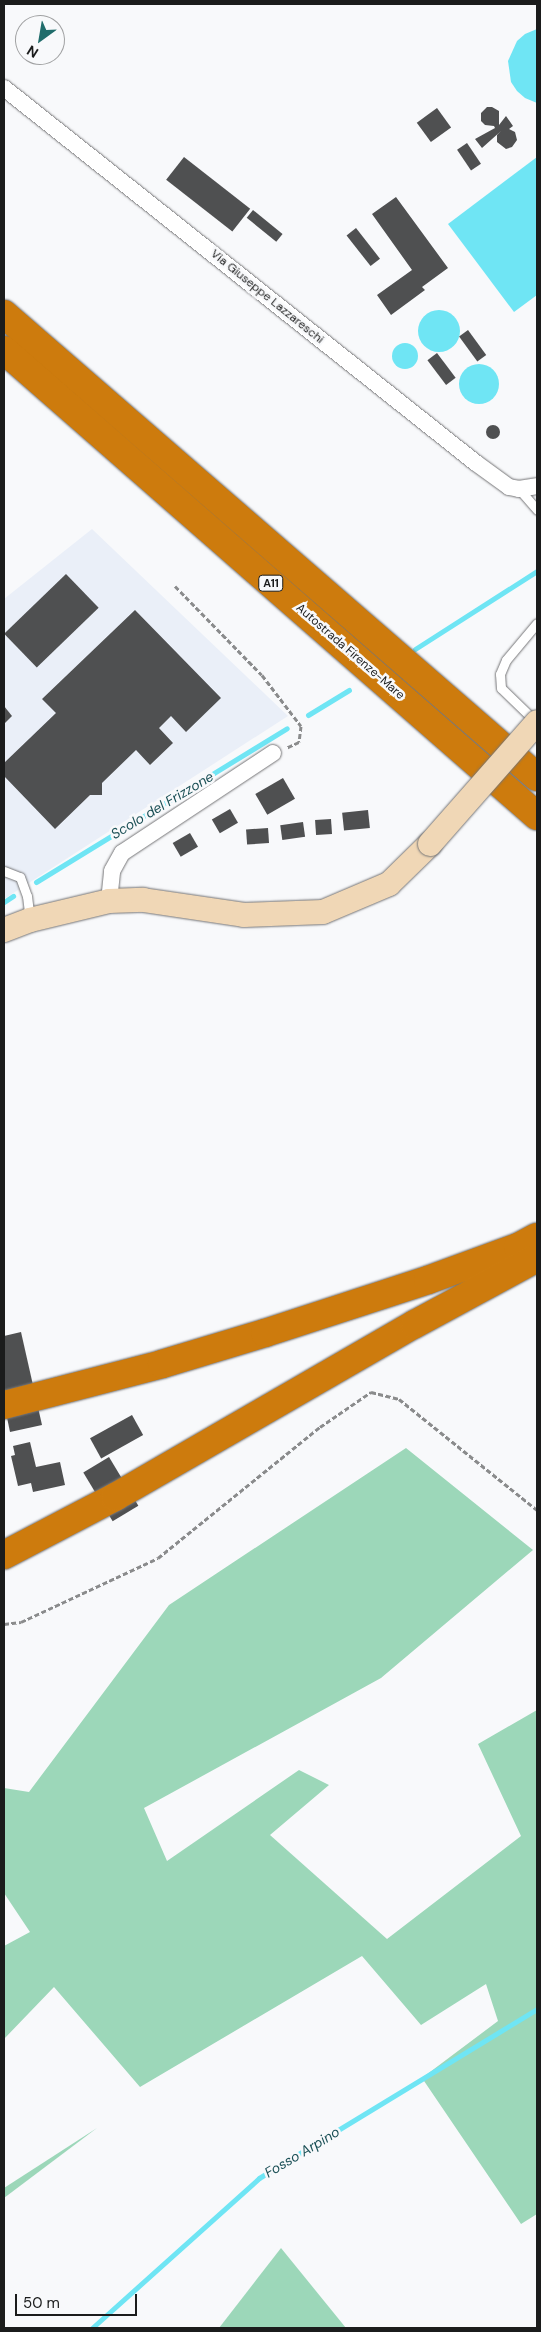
<!DOCTYPE html>
<style>
body{margin:0}
#map{position:relative;width:541px;height:2332px;overflow:hidden;background:#f8f9fb;font-family:"DM Sans",sans-serif}
div>[style]{position:absolute}
[style*='--x']{left:calc(var(--x)*1px);top:calc(var(--y)*1px);width:calc(var(--w)*1px);rotate:calc(var(--a)*1deg)}
.built>*{inset:0;background:#eaeff8}
.green>*{inset:0;background:#9cd7b9}
.water>*{inset:0;background:#6fe5f4}
.round{border-radius:50%}
.stream>*{height:5px;margin:-2.5px;padding:0 2.5px;transform-origin:2.5px;border-radius:2.5px;background:#6fe5f4}
.building>*{inset:0;background:#4f5051;transform-origin:0 0}
.path>*{height:3px;margin-top:-1.5px;transform-origin:0;background:repeating-linear-gradient(90deg,#8a8b8c 0 5px,transparent 0 7.5px)}
.roads{filter:drop-shadow(0 0 1px #757577) drop-shadow(0 0 1px #757577)}
.lane>*{height:9px;margin:-4.5px;padding:0 4.5px;transform-origin:4.5px;border-radius:4.5px;background:#fff}
.street>*{height:16px;margin:-8px;padding:0 8px;transform-origin:8px;border-radius:8px;background:#fff}
.secondary>*{height:24px;margin:-12px;padding:0 12px;transform-origin:12px;border-radius:12px;background:#f0d7b6}
.highway>*{height:28px;margin:-14px;padding:0 14px;transform-origin:14px;border-radius:14px;background:#cd7b0d}
.bridges{filter:drop-shadow(0 0 1px #757577) drop-shadow(0 0 1px #757577)}
.secondary-bridge>*{height:24px;margin:-12px;padding:0 12px;transform-origin:12px;border-radius:12px;background:#f0d7b6}
span{translate:-50% -50%;white-space:nowrap;text-align:center;line-height:1.15;-webkit-text-stroke:5px #f8f9fb;paint-order:stroke}
.shield-label span{padding:1px 4px;background:#f8f9fb;border:1px solid;border-radius:4px;-webkit-text-stroke-width:0}
.shield-label{font-size:11px;color:#1b1c1c;font-weight:700}
.street-label{font-size:12px;color:#1b1c1c}
.water-label{font-size:14px;color:#1a4f55;font-style:italic}
.frame{position:absolute;inset:0;border:5px solid #1b1c1c;pointer-events:none}
.north{position:absolute;left:15px;top:15px;width:50px;height:50px;box-sizing:border-box;background:#f8f9fb;border:1px solid #a0a1a2;border-radius:50%;rotate:212deg;font-size:14px;font-weight:700;line-height:20px;text-align:center;color:#1b1c1c}
.north::after{content:'';display:block;margin:auto;width:18px;height:22px;background:#206c6b;clip-path:polygon(50% 0,100% 100%,50% 72%,0 100%)}
.scale{position:absolute;left:15px;top:2294px;width:122px;height:22px;box-sizing:border-box;border:2px solid #1b1c1c;border-top:0;padding-left:6px;font-size:15px;line-height:18px;white-space:nowrap;color:#1b1c1c;-webkit-text-stroke:4px #f8f9fb;paint-order:stroke}
</style>
<div id="map">
<div class="built">
<i style="clip-path:polygon(92px 529px,288px 716px,4px 899px,4px 599px)"></i>
</div>
<div class="green">
<i style="clip-path:polygon(406px 1448px,533px 1550px,381px 1678px,144px 1808px,167px 1861px,299px 1770px,329px 1785px,270px 1835px,387px 1939px,521px 1836px,478px 1744px,537px 1710px,537px 2214px,521px 2224px,422px 2078px,498px 2021px,486px 1984px,421px 2025px,362px 1956px,140px 2087px,54px 1987px,4px 2039px,4px 1946px,30px 1932px,4px 1893px,4px 1788px,29px 1792px,169px 1605px)"></i>
<i style="clip-path:polygon(97px 2128px,4px 2198px,4px 2188px)"></i>
<i style="clip-path:polygon(281px 2248px,346px 2328px,219px 2328px)"></i>
</div>
<div class="water">
<i style="clip-path:polygon(537px 29px,537px 103px,525px 98px,517px 91px,511px 82px,508px 61px,517px 41px,525px 34px)"></i>
<i style="clip-path:polygon(537px 157px,537px 295px,514px 312px,448px 224px)"></i>
<i class="round" style="left:418px;top:310px;width:42px;height:42px"></i>
<i class="round" style="left:392px;top:343px;width:26px;height:26px"></i>
<i class="round" style="left:459px;top:364px;width:40px;height:40px"></i>
</div>
<div class="stream">
<i style="--x:415;--y:649;--w:145;--a:-32.6"></i>
<i style="--x:308;--y:715;--w:48;--a:-31.4"></i>
<i style="--x:36;--y:882;--w:294;--a:-31.5"></i>
<i style="--x:4;--y:902;--w:11;--a:-34"></i>
<i style="--x:92;--y:2328;--w:224;--a:-41.9"></i>
<i style="--x:259;--y:2178;--w:325;--a:-31.3"></i>
</div>
<div class="building">
<i style="clip-path:polygon(487px 107px,492px 107px,499px 111px,499px 125px,506px 116px,513px 126px,509px 129px,515px 132px,517px 140px,512px 147px,506px 149px,497px 142px,497px 135px,501px 131px,482px 148px,475px 139px,495px 128px,494px 126px,485px 125px,481px 121px,481px 113px)"></i>
<i style="left:437px;top:108px;width:24px;height:25px;rotate:54deg"></i>
<i style="left:467px;top:143px;width:25px;height:12px;rotate:56deg"></i>
<i style="left:184px;top:157px;width:84px;height:29px;rotate:38deg"></i>
<i style="clip-path:polygon(396px 197px,448px 268px,422px 287px,425px 290px,391px 315px,377px 295px,412px 270px,372px 214px)"></i>
<i style="left:253px;top:210px;width:38px;height:10px;rotate:39deg"></i>
<i style="left:356px;top:228px;width:39px;height:12px;rotate:52deg"></i>
<i style="left:468px;top:330px;width:31px;height:11px;rotate:54deg"></i>
<i style="left:437px;top:353px;width:31px;height:12px;rotate:53deg"></i>
<i class="round" style="left:486px;top:425px;width:14px;height:14px"></i>
<i style="left:66px;top:574px;width:47px;height:86px;rotate:46deg"></i>
<i style="clip-path:polygon(135px 610px,221px 698px,186px 732px,171px 716px,159px 728px,173px 743px,150px 765px,136px 750px,102px 783px,102px 795px,90px 795px,55px 829px,4px 776px,4px 763px,56px 713px,42px 699px)"></i>
<i style="clip-path:polygon(4px 706px,12px 716px,4px 724px)"></i>
<i style="left:283px;top:778px;width:24px;height:32px;rotate:60deg"></i>
<i style="left:230px;top:809px;width:16px;height:21px;rotate:60deg"></i>
<i style="left:368px;top:810px;width:18px;height:26px;rotate:84deg"></i>
<i style="left:331px;top:819px;width:15px;height:16px;rotate:86deg"></i>
<i style="left:303px;top:822px;width:15px;height:23px;rotate:82deg"></i>
<i style="left:268px;top:828px;width:15px;height:22px;rotate:86deg"></i>
<i style="left:190px;top:833px;width:16px;height:20px;rotate:60deg"></i>
<i style="clip-path:polygon(21px 1332px,42px 1425px,10px 1432px,4px 1403px,4px 1336px)"></i>
<i style="left:132px;top:1415px;width:23px;height:48px;rotate:61deg"></i>
<i style="clip-path:polygon(30px 1442px,36px 1467px,60px 1462px,65px 1485px,33px 1492px,31px 1483px,18px 1486px,11px 1456px,15px 1455px,13px 1446px)"></i>
<i style="left:109px;top:1457px;width:57px;height:30px;rotate:59deg"></i>
</div>
<div class="path">
<i style="--x:175;--y:586;--w:124;--a:45.7"></i>
<i style="--x:262;--y:675;--w:64;--a:52.6"></i>
<i style="--x:301;--y:726;--w:16;--a:97"></i>
<i style="--x:299;--y:742;--w:14;--a:155"></i>
<i style="--x:4;--y:1624;--w:17;--a:-7"></i>
<i style="--x:21;--y:1622;--w:151;--a:-25"></i>
<i style="--x:158;--y:1558;--w:208;--a:-39"></i>
<i style="--x:320;--y:1427;--w:62;--a:-34.5"></i>
<i style="--x:371;--y:1392;--w:29;--a:14"></i>
<i style="--x:399;--y:1399;--w:177;--a:38.8"></i>
</div>
<div class="roads">
<div class="lane">
<i style="--x:519;--y:489;--w:28;--a:49"></i>
<i style="--x:535;--y:721;--w:47;--a:-135.9"></i>
<i style="--x:501;--y:688;--w:14;--a:-94"></i>
<i style="--x:500;--y:674;--w:15;--a:-67"></i>
<i style="--x:506;--y:660;--w:48;--a:-50"></i>
<i style="--x:4;--y:871;--w:17;--a:21"></i>
<i style="--x:20;--y:877;--w:20;--a:70"></i>
<i style="--x:27;--y:896;--w:24;--a:83"></i>
</div>
<div class="street">
<i style="--x:4;--y:88;--w:603;--a:38.47"></i>
<i style="--x:476;--y:463;--w:41;--a:36"></i>
<i style="--x:509;--y:487;--w:10;--a:11"></i>
<i style="--x:519;--y:489;--w:18;--a:-9"></i>
<i style="--x:109;--y:901;--w:30;--a:-84"></i>
<i style="--x:112;--y:871;--w:21;--a:-61"></i>
<i style="--x:122;--y:853;--w:181;--a:-33.5"></i>
</div>
<div class="secondary">
<i style="--x:4;--y:930;--w:28;--a:-21"></i>
<i style="--x:30;--y:920;--w:81;--a:-13.5"></i>
<i style="--x:109;--y:901;--w:34;--a:-2"></i>
<i style="--x:143;--y:900;--w:102;--a:8.4"></i>
<i style="--x:244;--y:915;--w:79;--a:-2.2"></i>
<i style="--x:323;--y:912;--w:72;--a:-23"></i>
<i style="--x:389;--y:884;--w:57;--a:-44.3"></i>
</div>
<div class="highway">
<i style="--x:4;--y:314;--w:706;--a:40.98"></i>
<i style="--x:4;--y:350;--w:708;--a:41.16"></i>
<i style="--x:4;--y:1405;--w:163;--a:-14.5"></i>
<i style="--x:162;--y:1364;--w:108;--a:-16.8"></i>
<i style="--x:265;--y:1333;--w:171;--a:-18"></i>
<i style="--x:428;--y:1280;--w:96;--a:-20.1"></i>
<i style="--x:518;--y:1247;--w:21;--a:-28"></i>
<i style="--x:4;--y:1555;--w:125;--a:-27.6"></i>
<i style="--x:115;--y:1497;--w:346;--a:-30"></i>
<i style="--x:415;--y:1324;--w:139;--a:-28.4"></i>
</div>
</div>
<div class="bridges">
<div class="secondary-bridge">
<i style="--x:430;--y:844;--w:162;--a:-48.7"></i>
</div>
</div>
<div class="shield-label">
<span style="left:271px;top:583px">A11</span>
</div>
<div class="street-label">
<span style="left:267px;top:297px;rotate:39deg">Via Giuseppe Lazzareschi</span>
<span style="left:350px;top:652px;rotate:41deg">Autostrada Firenze-Mare</span>
</div>
<div class="water-label">
<span style="left:162px;top:805px;rotate:-31deg">Scolo del Frizzone</span>
<span style="left:302px;top:2152px;rotate:-31deg">Fosso Arpino</span>
</div>
<div class="frame"></div>
<div class="north">N</div>
<div class="scale">50 m</div>
</div>
